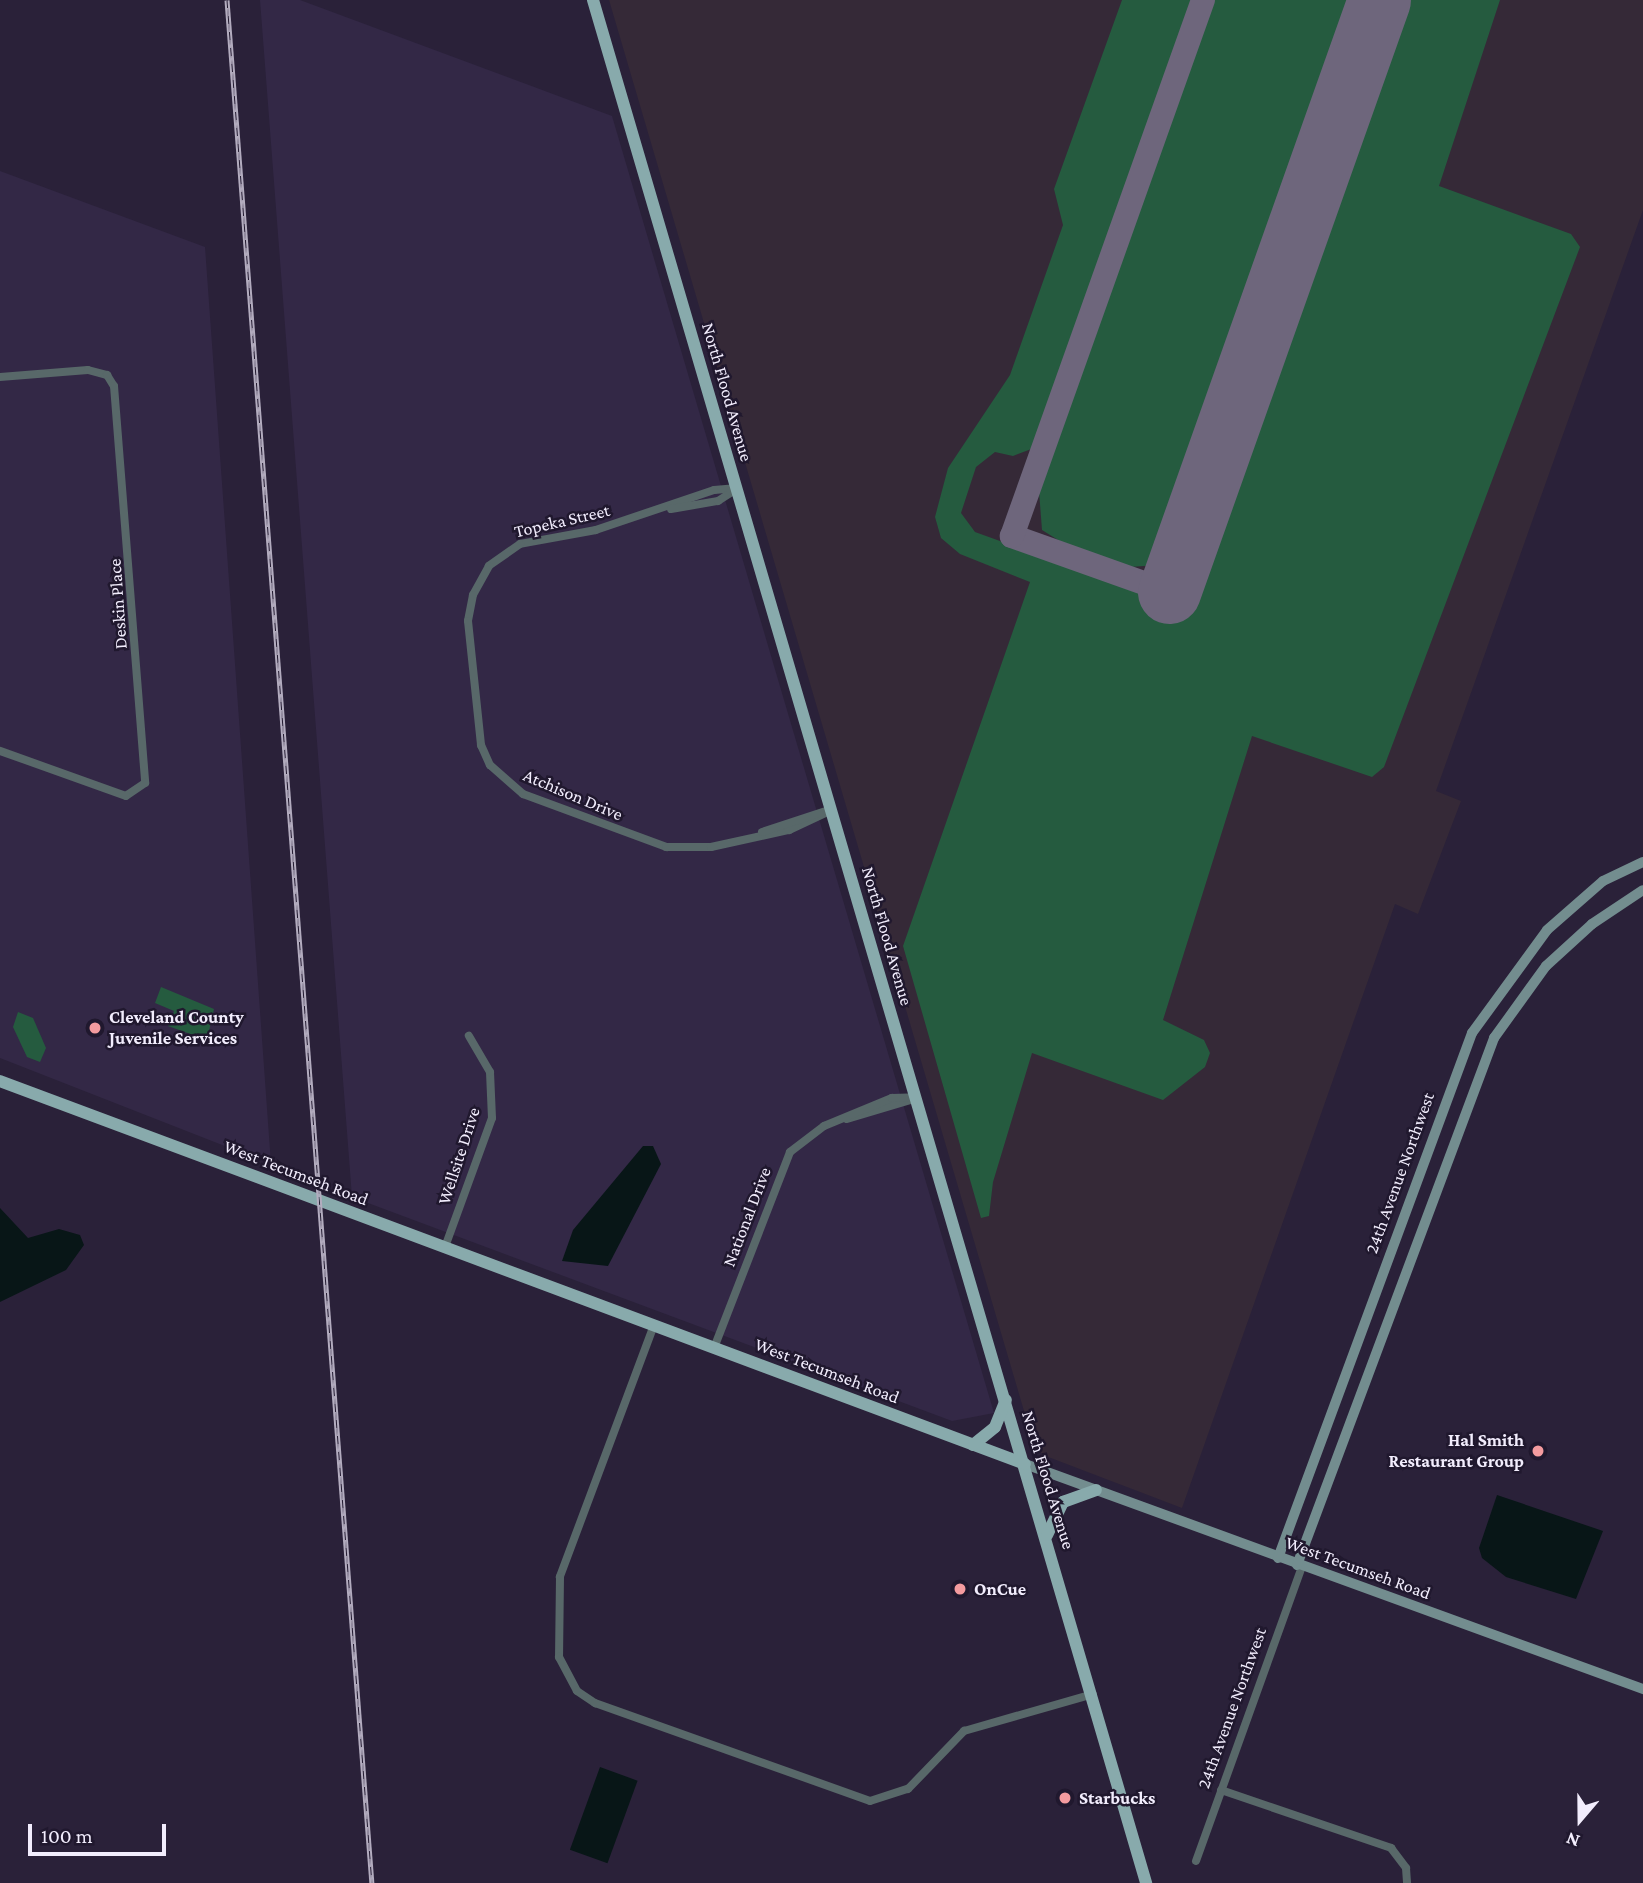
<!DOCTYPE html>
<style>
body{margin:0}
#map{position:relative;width:1643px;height:1883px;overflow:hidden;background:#2a2139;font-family:"Crimson Pro",serif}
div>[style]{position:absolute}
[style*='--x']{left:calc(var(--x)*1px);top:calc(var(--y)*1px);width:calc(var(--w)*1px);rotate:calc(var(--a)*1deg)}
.built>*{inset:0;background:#332846}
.education>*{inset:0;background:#352937}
.green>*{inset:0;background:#255b3f}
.water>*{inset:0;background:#081617;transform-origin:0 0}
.taxiway>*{height:24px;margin:-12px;padding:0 12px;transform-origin:12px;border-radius:12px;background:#6e667c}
.runway>*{height:63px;margin:-31.5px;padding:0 31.5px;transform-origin:31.5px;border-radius:31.5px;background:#6e667c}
.minor>*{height:8px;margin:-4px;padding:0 4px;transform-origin:4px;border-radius:4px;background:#586869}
.secondary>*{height:10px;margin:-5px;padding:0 5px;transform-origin:5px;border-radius:5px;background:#738d8f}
.primary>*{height:12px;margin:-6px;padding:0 6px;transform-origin:6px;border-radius:6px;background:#88aaac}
.rail>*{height:5px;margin-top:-2.5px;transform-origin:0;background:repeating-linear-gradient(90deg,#20182e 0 8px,#b3acbf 0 16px);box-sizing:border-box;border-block:2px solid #b3acbf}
.dots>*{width:19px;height:19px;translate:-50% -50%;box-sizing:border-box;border:4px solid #20182e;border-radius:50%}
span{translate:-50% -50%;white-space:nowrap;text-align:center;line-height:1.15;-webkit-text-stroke:5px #20182e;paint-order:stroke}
.street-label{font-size:18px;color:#f2edfd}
.poi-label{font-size:18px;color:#f2edfd;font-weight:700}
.left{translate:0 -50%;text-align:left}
.right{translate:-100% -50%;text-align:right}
.north{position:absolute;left:1545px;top:1785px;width:70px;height:70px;-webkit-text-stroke:5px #20182e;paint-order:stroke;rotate:200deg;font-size:19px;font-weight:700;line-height:28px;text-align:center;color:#f2edfd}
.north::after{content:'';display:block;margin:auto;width:24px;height:32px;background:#f2edfd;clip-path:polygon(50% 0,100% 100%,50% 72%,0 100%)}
.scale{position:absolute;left:28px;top:1824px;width:138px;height:32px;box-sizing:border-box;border:4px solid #f2edfd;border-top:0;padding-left:9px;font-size:21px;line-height:24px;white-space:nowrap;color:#f2edfd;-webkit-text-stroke:5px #20182e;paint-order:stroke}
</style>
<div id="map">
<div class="built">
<i style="clip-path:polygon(260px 0,300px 0,612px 116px,994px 1413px,952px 1421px,352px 1197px)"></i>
<i style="clip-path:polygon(0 171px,205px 247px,271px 1164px,0 1058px)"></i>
</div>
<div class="education">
<i style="clip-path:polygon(609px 0,1643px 0,1643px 210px,1436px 791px,1461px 801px,1418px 914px,1395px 904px,1182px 1508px,1043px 1455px,1034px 1445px)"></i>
</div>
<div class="green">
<i style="clip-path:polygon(1122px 0,1194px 0,1034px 448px,1013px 456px,995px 452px,976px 467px,961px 513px,975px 532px,1187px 608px,1404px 0,1500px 0,1439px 186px,1571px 234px,1580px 247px,1384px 767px,1372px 777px,1252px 736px,1163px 1020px,1204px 1040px,1210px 1053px,1205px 1067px,1163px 1100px,1032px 1053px,993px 1182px,989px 1216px,981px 1218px,903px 946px,1030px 582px,960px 554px,941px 538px,935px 517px,948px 468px,1010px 375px,1063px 225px,1054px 189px)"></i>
<i style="clip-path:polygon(1210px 0,1358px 0,1157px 565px,1130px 567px,1071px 548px,1042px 530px,1039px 491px)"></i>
<i style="clip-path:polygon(161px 987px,214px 1009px,207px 1040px,168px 1026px,174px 1011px,155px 1003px)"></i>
<i style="clip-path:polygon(18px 1012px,33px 1018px,46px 1048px,40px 1062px,27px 1057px,13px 1027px)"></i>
</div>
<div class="water">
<i style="clip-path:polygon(643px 1146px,653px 1146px,661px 1164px,608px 1266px,562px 1261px,573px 1230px)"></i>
<i style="clip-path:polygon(0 1208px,28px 1238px,59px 1229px,80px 1235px,84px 1245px,66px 1270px,0 1302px)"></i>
<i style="clip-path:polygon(1497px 1495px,1603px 1531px,1576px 1599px,1506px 1577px,1482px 1558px,1479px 1548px)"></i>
<i style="left:600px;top:1767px;width:40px;height:88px;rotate:20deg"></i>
</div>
<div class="taxiway">
<i style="--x:1169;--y:592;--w:167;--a:-160.4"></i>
<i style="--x:1012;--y:536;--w:569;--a:-70.39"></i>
</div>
<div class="runway">
<i style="--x:1169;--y:592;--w:628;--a:-70.47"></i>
</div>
<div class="minor">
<i style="--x:0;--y:377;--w:88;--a:-4.5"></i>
<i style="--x:88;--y:370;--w:20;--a:15"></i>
<i style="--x:107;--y:375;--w:13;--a:58"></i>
<i style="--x:114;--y:386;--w:398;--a:85.5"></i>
<i style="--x:145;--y:783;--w:23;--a:146"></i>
<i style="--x:126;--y:796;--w:134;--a:-160.3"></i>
<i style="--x:737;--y:488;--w:23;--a:175"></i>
<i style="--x:714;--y:490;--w:125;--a:161.3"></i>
<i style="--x:596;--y:530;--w:77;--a:169.6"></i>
<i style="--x:520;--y:544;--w:38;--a:145"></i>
<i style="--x:489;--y:566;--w:33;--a:119"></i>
<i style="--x:473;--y:595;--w:26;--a:101"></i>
<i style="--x:468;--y:621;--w:125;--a:84"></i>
<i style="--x:481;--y:745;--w:22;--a:66"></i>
<i style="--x:490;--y:765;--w:44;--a:41.3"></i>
<i style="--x:523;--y:794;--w:153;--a:20.3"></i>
<i style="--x:666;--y:847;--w:45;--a:0"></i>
<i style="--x:711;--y:847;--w:80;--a:-12.3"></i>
<i style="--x:789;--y:830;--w:47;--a:-24.9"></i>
<i style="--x:671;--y:509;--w:48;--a:-9.7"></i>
<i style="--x:718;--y:501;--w:20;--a:-33"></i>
<i style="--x:762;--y:832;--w:71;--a:-18.2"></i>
<i style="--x:847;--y:1119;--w:70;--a:-16.6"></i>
<i style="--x:445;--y:1247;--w:137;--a:-70"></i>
<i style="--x:492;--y:1118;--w:46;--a:-92.5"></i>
<i style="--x:490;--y:1072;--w:42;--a:-120.3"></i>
<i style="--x:654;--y:1325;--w:269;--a:110.5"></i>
<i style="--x:560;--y:1577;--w:80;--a:90.7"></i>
<i style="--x:559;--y:1657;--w:38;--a:62"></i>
<i style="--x:577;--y:1691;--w:22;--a:34"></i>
<i style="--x:595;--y:1703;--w:292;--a:19.6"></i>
<i style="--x:870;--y:1801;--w:40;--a:-18"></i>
<i style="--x:908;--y:1789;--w:81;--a:-46"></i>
<i style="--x:964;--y:1731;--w:134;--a:-16"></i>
<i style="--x:714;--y:1348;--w:210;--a:-68.8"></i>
<i style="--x:790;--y:1152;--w:43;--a:-37.4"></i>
<i style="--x:824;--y:1126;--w:74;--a:-22.4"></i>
<i style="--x:892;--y:1098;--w:24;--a:-2"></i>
<i style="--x:1221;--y:1790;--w:180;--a:18.8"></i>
<i style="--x:1391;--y:1848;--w:25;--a:53"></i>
<i style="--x:1406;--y:1868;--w:15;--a:86"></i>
<i style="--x:1196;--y:1861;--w:313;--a:-70.2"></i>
</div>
<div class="secondary">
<i style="--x:1025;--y:1464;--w:658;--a:20.01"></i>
<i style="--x:1278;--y:1558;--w:560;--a:-69.72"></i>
<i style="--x:1472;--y:1033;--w:127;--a:-53.9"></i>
<i style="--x:1547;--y:930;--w:74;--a:-41.2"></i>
<i style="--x:1603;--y:881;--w:44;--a:-25.4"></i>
<i style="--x:1297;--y:1565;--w:563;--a:-69.5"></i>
<i style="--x:1494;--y:1038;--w:89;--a:-54.2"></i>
<i style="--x:1546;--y:966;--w:62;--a:-42.4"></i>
<i style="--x:1592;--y:924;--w:61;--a:-33.7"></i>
</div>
<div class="primary">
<i style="--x:593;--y:0;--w:1963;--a:73.63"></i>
<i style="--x:0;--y:1081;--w:1094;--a:20.49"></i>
<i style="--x:973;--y:1445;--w:28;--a:-39"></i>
<i style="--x:995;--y:1427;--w:29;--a:-68"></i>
<i style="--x:1047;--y:1535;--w:37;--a:-64"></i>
<i style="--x:1063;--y:1502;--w:35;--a:-20"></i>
</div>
<div class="rail">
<i style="--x:227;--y:0;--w:1889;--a:85.6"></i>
</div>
<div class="dots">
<i style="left:95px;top:1028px;background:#f49b9f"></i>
<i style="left:1538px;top:1451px;background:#f49b9f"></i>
<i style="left:960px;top:1589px;background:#f49b9f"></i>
<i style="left:1065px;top:1798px;background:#f49b9f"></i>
</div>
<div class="street-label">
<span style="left:727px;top:392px;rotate:74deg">North Flood Avenue</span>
<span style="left:562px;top:521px;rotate:-13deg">Topeka Street</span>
<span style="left:118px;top:604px;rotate:-94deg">Deskin Place</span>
<span style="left:573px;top:795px;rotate:23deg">Atchison Drive</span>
<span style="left:887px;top:936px;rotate:74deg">North Flood Avenue</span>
<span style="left:459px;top:1156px;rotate:-72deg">Wellsite Drive</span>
<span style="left:296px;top:1173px;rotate:21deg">West Tecumseh Road</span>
<span style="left:1400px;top:1173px;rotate:-70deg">24th Avenue Northwest</span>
<span style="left:747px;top:1217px;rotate:-69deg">National Drive</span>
<span style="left:827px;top:1371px;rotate:21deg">West Tecumseh Road</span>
<span style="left:1048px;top:1480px;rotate:73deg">North Flood Avenue</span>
<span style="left:1358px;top:1568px;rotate:20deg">West Tecumseh Road</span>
<span style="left:1232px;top:1708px;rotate:-70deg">24th Avenue Northwest</span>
</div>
<div class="poi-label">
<span class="left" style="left:109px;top:1028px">Cleveland County<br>Juvenile Services</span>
<span class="right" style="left:1524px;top:1451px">Hal Smith<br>Restaurant Group</span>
<span class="left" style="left:974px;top:1589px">OnCue</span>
<span class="left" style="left:1079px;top:1798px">Starbucks</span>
</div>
<div class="north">N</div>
<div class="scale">100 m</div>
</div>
